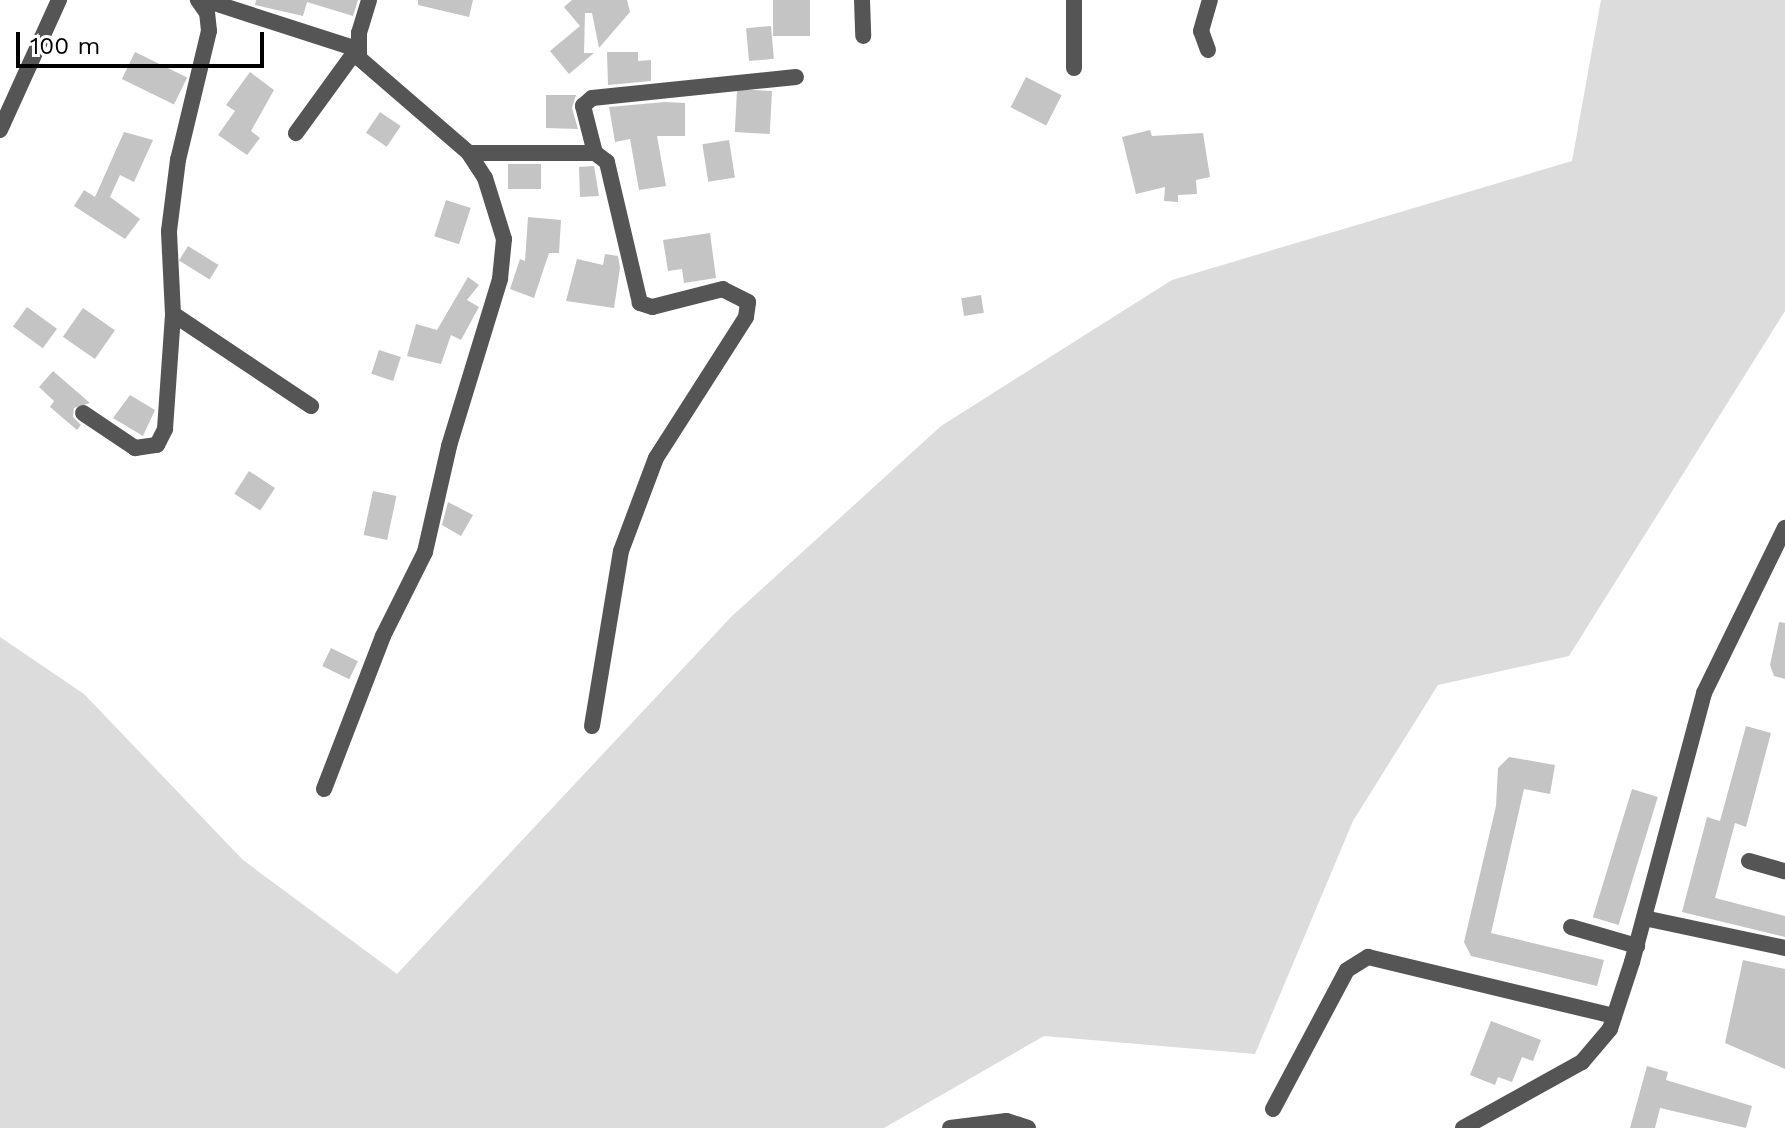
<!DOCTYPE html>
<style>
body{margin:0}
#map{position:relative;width:1785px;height:1128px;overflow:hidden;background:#fff;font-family:"Work Sans",sans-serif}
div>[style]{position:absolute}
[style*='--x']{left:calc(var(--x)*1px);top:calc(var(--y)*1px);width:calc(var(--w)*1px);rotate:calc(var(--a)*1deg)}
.green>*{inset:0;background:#dcdcdc}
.building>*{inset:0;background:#c4c4c4;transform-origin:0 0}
.minor>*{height:16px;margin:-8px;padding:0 8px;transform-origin:8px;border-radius:8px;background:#555}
.tertiary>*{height:16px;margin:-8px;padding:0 8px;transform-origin:8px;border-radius:8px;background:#555}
span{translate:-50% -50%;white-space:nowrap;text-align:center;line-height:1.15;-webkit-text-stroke:8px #fff;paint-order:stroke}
.scale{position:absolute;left:16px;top:32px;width:248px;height:36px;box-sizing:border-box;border:4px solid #000;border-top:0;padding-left:10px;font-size:24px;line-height:28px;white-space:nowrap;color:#000;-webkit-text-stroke:6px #fff;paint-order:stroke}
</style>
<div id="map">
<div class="green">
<i style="clip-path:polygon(1601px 0,1785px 0,1785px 311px,1569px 656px,1438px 685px,1353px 821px,1255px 1054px,1044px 1036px,884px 1128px,0 1128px,0 637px,84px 694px,243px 860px,397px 974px,731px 617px,941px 426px,1172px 280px,1572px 161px)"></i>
</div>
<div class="building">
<i style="clip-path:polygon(256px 0,358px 0,353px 16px,307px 2px,303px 16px,255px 5px)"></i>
<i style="clip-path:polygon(418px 0,473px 0,469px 17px,418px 5px)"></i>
<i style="clip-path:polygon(572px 0,627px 0,630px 12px,599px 48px,592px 13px,585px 13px,584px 53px,594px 53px,569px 74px,550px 51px,580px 26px,564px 7px)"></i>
<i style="left:773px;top:0;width:37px;height:36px"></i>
<i style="left:771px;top:26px;width:33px;height:25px;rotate:85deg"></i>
<i style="left:135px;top:52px;width:58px;height:30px;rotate:26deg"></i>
<i style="clip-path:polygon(607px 52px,638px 52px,638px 61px,651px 60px,651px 81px,608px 85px)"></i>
<i style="clip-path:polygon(250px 72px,274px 90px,251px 131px,260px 138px,247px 155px,218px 135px,235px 111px,226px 105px)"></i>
<i style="left:1026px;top:77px;width:40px;height:34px;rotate:27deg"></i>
<i style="left:772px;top:91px;width:43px;height:35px;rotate:93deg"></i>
<i style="clip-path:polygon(546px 95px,576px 95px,572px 108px,578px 129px,546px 128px)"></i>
<i style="clip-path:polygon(665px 102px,685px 103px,685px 136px,657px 136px,666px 186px,639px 190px,630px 139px,615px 142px,609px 107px)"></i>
<i style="left:380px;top:112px;width:25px;height:25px;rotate:34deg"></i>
<i style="clip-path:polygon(1150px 130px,1152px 136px,1203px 133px,1210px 177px,1196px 180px,1197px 194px,1178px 195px,1178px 202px,1164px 201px,1165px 187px,1136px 194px,1122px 137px)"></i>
<i style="clip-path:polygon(124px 132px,153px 140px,134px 182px,120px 175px,110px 197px,140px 219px,125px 239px,74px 206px,84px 190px,95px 197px)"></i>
<i style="left:729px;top:140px;width:38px;height:27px;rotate:81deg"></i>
<i style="left:508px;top:164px;width:33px;height:25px"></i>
<i style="clip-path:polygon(594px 166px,599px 196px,580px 197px,579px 167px)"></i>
<i style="left:446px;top:200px;width:26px;height:38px;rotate:18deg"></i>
<i style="clip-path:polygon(528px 217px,561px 220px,559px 253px,549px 253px,534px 298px,510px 289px,520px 259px,525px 261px)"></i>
<i style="clip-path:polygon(710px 233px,716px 278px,684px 283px,682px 269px,668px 271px,663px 240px)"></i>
<i style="left:188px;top:246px;width:36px;height:17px;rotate:32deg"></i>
<i style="clip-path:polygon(605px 254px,618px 256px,620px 268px,614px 308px,566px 301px,577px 259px,603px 265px)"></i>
<i style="clip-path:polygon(468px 277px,479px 285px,467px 300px,479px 307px,461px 340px,451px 335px,441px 364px,407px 356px,416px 324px,437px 330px)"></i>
<i style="left:981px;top:295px;width:18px;height:20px;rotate:81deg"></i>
<i style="left:27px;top:307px;width:37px;height:24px;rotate:36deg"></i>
<i style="left:83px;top:308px;width:39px;height:35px;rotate:35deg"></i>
<i style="left:379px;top:350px;width:23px;height:25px;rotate:18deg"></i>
<i style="clip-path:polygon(53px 371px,90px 403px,74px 408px,73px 417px,81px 425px,77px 430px,50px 407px,54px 401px,39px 387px)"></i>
<i style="clip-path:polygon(130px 395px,155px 410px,143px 436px,113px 418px)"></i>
<i style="left:249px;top:471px;width:31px;height:27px;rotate:33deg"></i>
<i style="left:373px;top:491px;width:24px;height:45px;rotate:12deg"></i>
<i style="clip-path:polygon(448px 502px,473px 515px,461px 536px,442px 525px)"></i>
<i style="clip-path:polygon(1779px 622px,1785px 623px,1785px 679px,1774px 676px,1770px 665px)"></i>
<i style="left:331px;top:648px;width:30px;height:20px;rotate:26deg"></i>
<i style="clip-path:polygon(1746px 726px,1771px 733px,1746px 827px,1735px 823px,1715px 898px,1785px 916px,1785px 937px,1682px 912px,1707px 817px,1720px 821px)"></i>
<i style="clip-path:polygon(1509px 757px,1555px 765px,1550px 794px,1524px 789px,1491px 933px,1604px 960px,1597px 986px,1471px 956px,1464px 942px,1496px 806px,1498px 768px)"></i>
<i style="left:1632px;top:789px;width:27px;height:134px;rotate:17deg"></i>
<i style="clip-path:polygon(1743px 960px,1785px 969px,1785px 1069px,1725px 1043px)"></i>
<i style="clip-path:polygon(1491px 1021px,1541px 1040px,1533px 1061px,1522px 1057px,1512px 1082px,1498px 1077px,1495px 1085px,1470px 1075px)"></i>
<i style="clip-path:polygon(1647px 1066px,1668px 1072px,1666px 1080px,1752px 1106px,1746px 1128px,1660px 1108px,1655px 1128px,1630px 1128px)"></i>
</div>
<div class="minor">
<i style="--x:205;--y:0;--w:160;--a:17.9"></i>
<i style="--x:357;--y:49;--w:104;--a:126"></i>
<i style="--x:862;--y:0;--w:36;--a:88"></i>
<i style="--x:1208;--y:50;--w:20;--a:-110"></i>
<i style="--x:1201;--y:31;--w:32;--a:-74"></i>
<i style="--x:1074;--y:68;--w:68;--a:-90"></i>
<i style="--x:0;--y:130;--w:143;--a:-65.6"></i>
<i style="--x:469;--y:153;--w:126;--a:0"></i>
<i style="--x:173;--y:314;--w:166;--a:33.7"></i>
<i style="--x:83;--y:413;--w:63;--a:33.9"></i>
<i style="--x:135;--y:448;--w:22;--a:-8"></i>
<i style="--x:157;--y:445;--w:18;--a:-63"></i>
<i style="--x:165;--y:429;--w:115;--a:-86"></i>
<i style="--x:173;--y:314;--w:83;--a:-92.8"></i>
<i style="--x:169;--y:231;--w:72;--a:-82.8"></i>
<i style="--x:178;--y:160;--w:133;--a:-76.5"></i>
<i style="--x:209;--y:31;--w:18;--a:-96"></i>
<i style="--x:207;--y:13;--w:16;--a:-125"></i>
<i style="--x:592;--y:726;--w:177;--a:-80.6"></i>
<i style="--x:621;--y:551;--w:99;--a:-69.4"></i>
<i style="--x:656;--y:458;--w:167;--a:-57.4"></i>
<i style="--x:746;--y:317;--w:15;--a:-82"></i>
<i style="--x:748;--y:302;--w:28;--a:-153"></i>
<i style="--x:723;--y:289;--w:73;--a:165.8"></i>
<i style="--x:652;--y:307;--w:13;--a:-162"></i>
<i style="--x:640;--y:303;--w:145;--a:-103.2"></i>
<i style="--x:607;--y:162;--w:15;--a:-143"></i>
<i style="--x:595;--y:153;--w:49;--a:-104.3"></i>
<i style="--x:583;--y:106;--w:12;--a:-42"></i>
<i style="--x:592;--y:98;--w:205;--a:-5.9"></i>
<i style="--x:324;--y:789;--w:164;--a:-68.9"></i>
<i style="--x:383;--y:636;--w:94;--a:-63.4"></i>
<i style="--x:425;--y:552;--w:109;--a:-77.2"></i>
<i style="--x:449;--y:446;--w:175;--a:-73"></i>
<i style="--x:500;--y:279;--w:40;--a:-84.3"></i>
<i style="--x:504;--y:239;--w:64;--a:-107.3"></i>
<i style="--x:485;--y:178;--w:30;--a:-123"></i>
<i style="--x:469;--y:153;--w:145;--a:-139.2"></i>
<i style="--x:359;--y:58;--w:25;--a:-90"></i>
<i style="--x:359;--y:33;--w:34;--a:-73"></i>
<i style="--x:1749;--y:861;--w:37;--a:16"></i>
<i style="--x:1644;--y:918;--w:144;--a:12"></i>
<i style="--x:1571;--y:927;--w:69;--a:16.1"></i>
<i style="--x:1273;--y:1109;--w:157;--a:-62"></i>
<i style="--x:1347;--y:970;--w:25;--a:-32"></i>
<i style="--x:1368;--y:957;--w:253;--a:13.5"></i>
<i style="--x:1463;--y:1128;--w:136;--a:-29"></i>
<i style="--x:1582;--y:1062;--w:43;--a:-49.7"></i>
<i style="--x:1610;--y:1029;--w:71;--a:-71.8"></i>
<i style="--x:1632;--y:962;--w:278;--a:-75"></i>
<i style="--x:1704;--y:693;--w:184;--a:-63.9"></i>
</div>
<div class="tertiary">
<i style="--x:950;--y:1128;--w:57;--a:-7"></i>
<i style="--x:1007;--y:1121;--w:22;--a:18"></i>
</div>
<div class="scale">100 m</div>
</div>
